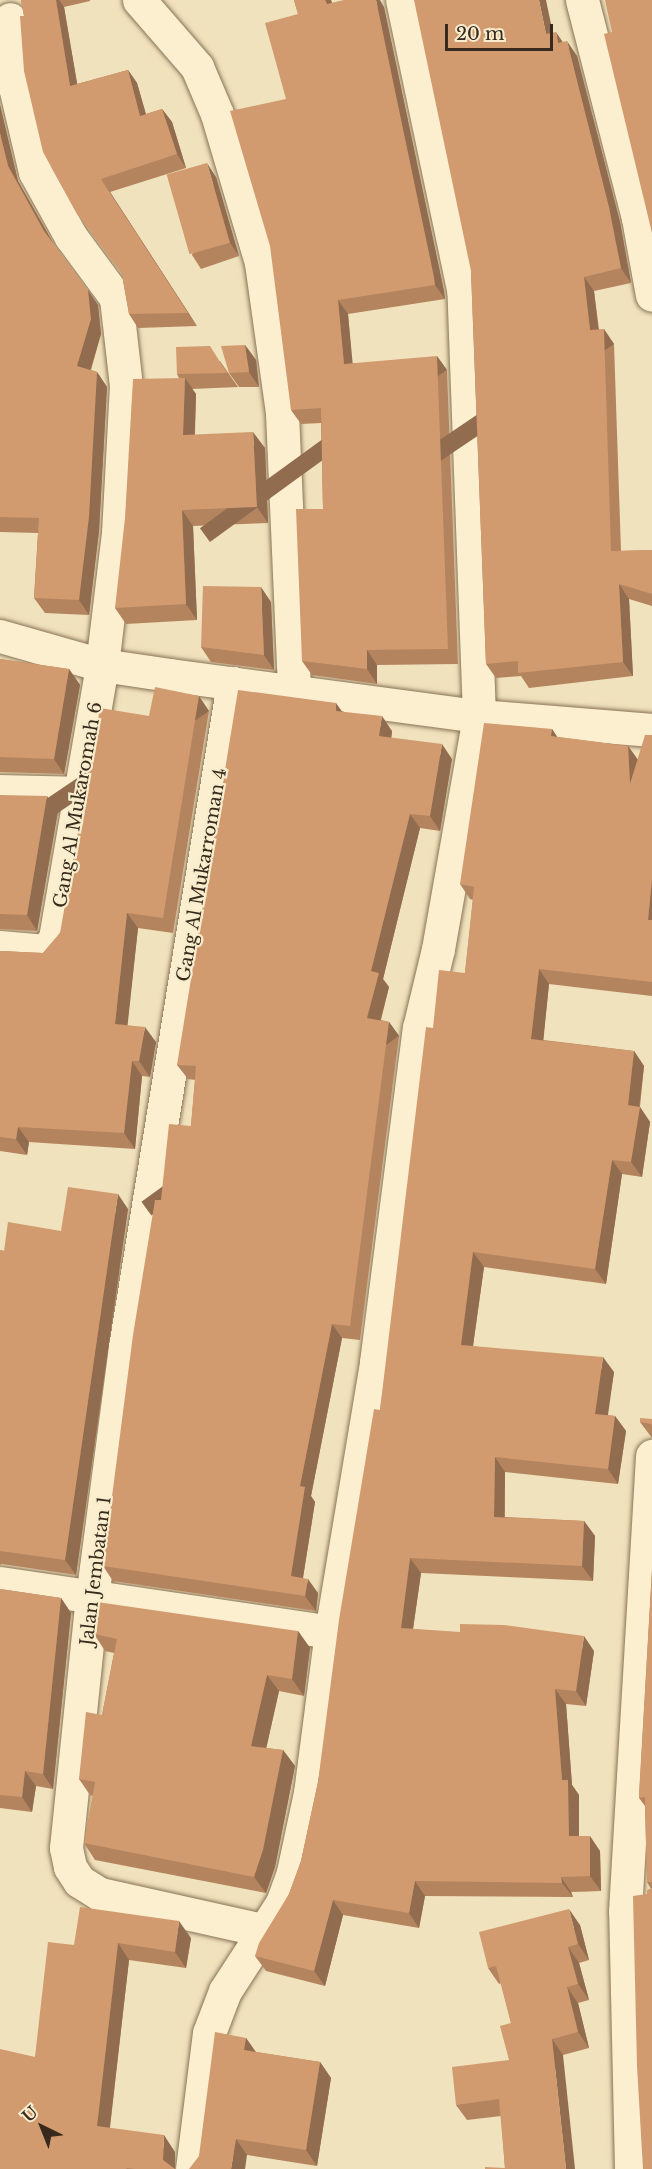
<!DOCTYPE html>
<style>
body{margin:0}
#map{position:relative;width:652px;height:2169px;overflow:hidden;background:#f0e2bc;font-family:"Libre Baskerville",serif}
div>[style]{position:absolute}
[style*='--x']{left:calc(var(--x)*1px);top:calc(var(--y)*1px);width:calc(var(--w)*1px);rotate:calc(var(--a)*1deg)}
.roads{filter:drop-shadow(0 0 2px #897255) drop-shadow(0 0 2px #897255)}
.minor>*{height:33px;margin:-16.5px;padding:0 16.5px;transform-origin:16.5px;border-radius:16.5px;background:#fbefd0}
.wall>*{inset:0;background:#b4845f}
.shaded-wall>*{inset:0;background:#926c4e;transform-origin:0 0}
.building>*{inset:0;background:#d19a6f;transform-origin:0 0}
span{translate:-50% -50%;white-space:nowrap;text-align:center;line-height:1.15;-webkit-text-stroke:4.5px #f7eccc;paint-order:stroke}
.street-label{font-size:18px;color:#37291b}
.north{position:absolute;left:12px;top:2097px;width:60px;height:60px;-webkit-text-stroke:4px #f7eccc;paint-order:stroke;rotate:317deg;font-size:16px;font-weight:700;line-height:24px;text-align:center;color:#37291b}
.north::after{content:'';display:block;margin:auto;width:21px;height:27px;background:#37291b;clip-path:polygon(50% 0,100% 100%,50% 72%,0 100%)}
.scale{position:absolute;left:445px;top:24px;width:108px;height:27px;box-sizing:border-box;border:3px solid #37291b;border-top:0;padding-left:8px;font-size:18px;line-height:21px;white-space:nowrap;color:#37291b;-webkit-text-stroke:4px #f7eccc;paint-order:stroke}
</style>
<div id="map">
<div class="roads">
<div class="minor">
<i style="--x:139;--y:0;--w:89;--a:49.1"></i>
<i style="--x:197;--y:67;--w:51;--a:66.9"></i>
<i style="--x:217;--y:114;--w:155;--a:73.5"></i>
<i style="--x:261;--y:263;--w:151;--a:82"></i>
<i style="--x:282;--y:413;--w:276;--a:87.5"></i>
<i style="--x:582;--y:0;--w:225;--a:75.6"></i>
<i style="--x:638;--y:218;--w:78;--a:79.7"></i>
<i style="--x:0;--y:636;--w:106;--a:15.9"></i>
<i style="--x:102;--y:665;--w:69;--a:8.4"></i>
<i style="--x:170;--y:675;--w:312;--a:7.6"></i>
<i style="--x:479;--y:716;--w:174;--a:4.6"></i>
<i style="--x:233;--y:683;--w:673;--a:99.24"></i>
<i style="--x:125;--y:1347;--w:251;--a:97.5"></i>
<i style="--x:92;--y:1596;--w:253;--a:95.9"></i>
<i style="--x:66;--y:1848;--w:19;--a:78"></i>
<i style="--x:70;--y:1867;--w:17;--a:57"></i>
<i style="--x:79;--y:1881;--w:25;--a:32"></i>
<i style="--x:100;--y:1894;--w:171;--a:12.5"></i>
<i style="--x:0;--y:791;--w:80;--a:1.4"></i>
<i style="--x:0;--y:947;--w:46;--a:5"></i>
<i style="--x:46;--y:951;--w:16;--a:-55"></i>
<i style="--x:55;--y:938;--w:277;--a:-80.2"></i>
<i style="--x:102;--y:665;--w:133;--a:-83.1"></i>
<i style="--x:118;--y:533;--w:147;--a:-86.9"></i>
<i style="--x:126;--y:386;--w:89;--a:-96.5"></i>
<i style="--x:116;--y:298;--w:76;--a:-126.4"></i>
<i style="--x:71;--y:237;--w:74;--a:-119"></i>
<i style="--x:35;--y:172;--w:87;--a:-103.2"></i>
<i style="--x:15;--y:87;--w:68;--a:-94.2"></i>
<i style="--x:0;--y:1583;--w:335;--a:8.4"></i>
<i style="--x:192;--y:2169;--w:137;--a:-82.9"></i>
<i style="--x:209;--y:2033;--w:45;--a:-69.1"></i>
<i style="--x:225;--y:1991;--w:105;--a:-57.1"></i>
<i style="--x:282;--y:1903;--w:33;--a:-70"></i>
<i style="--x:293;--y:1872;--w:81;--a:-77.9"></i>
<i style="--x:310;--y:1793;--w:162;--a:-82.6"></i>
<i style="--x:331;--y:1632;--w:274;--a:-80.5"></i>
<i style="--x:376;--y:1362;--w:337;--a:-82.7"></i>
<i style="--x:419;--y:1028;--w:81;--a:-76.5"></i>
<i style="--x:438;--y:949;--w:237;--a:-80"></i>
<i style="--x:479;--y:716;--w:427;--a:-92.1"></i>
<i style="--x:463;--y:289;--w:295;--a:-101.9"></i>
<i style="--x:631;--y:2169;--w:258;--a:-91.3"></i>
<i style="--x:625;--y:1911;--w:456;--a:-86.6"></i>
</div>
</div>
<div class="wall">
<i style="clip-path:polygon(21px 0,90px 0,90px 1px,64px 7px,77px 84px,128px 70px,137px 83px,146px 114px,162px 109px,172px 122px,186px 168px,110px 192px,197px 326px,138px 328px,129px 314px,122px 275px,24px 16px)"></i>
<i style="clip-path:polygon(294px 0,331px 0,332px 3px,384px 7px,444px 291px,445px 299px,348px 314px,352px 363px,447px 370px,458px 664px,377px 665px,377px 684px,312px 675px,302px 661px,323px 509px,321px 423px,301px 424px,291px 410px,286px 99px,298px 14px)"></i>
<i style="clip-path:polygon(553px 33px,577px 56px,620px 222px,631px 283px,594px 291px,599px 329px,614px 344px,621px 551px,652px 550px,652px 606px,629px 599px,633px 676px,529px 688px,521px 676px,496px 678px,486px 664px,471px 271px)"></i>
<i style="clip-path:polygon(0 105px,18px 181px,53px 243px,98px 305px,101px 334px,91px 370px,97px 372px,107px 387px,99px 531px,89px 615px,45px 613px,34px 598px,38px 533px,0 532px)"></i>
<i style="clip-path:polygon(216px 177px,239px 256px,201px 269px,192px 255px)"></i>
<i style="clip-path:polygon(245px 345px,256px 360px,259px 387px,239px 387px,229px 373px)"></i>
<i style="clip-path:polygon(220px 361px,238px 387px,192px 389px,196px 394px,195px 435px,265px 448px,268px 523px,193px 526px,197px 620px,126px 624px,115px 608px,179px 378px,177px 374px)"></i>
<i style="clip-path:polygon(271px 602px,274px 670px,211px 662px,201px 647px)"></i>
<i style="clip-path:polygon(0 659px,69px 669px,80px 685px,64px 774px,0 772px)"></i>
<i style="clip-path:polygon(209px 711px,173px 933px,138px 928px,127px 1025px,156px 1042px,150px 1077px,142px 1076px,135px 1149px,29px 1142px,27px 1155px,0 1151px,0 951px,43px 953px,60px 933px,149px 716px)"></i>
<i style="clip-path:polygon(342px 711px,392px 731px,391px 738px,452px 759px,440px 831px,420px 828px,383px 979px,389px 987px,381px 1020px,389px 1022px,399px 1036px,360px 1340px,342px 1338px,311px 1496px,315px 1502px,303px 1578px,318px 1593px,316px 1611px,113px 1581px,103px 1566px,161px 1200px,191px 1126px,195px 1080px,188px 1079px,177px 1065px)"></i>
<i style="clip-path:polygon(552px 729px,557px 737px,628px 746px,638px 760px,652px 735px,652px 996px,549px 984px,543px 1040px,634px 1051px,644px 1066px,640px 1107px,650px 1122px,642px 1177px,622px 1174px,606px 1284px,484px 1267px,473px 1346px,614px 1372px,607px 1415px,615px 1416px,626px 1431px,618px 1484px,505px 1472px,505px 1517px,584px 1521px,595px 1536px,593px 1581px,421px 1573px,413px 1629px,594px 1651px,586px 1706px,566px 1704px,572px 1785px,579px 1795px,579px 1836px,600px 1851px,601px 1891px,571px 1892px,573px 1897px,425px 1896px,419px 1928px,343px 1915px,325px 1986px,266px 1971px,255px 1956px,289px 1894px,301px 1861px,318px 1782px,380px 1410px,433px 1028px,465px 973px,473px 900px,470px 899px,460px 884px)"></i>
<i style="clip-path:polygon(0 795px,58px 811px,37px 931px,0 929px)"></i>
<i style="clip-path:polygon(128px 1209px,76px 1575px,2px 1564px,0 1565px,0 1250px,4px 1251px)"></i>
<i style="clip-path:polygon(652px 1419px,652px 1438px,640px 1422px)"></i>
<i style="clip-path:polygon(652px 1570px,652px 2169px,647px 1894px,651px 1889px,647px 1882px,645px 1806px,639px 1798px)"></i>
<i style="clip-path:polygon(0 1589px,61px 1598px,71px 1613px,53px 1789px,36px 1786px,32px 1812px,0 1808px)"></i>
<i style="clip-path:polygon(298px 1631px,310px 1648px,304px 1696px,279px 1691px,266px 1748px,283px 1750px,295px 1766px,275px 1867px,266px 1893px,95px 1860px,84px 1843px,93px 1796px,90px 1795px,79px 1779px,102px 1715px,114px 1653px,105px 1651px,94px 1634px)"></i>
<i style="clip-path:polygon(580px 1925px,589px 1960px,579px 1963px,589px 2000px,578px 2003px,589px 2048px,563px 2055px,505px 2168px,501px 2116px,467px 2120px,456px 2105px,509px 2060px,511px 2023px,501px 1983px,499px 1984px,488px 1968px)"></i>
<i style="clip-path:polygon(191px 1938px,186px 1968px,129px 1960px,110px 2128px,175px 2152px,175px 2169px,0 2169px,35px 2057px,74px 1945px)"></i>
<i style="clip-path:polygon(246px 2038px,256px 2052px,320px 2062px,331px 2078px,317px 2166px,247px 2155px,199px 2156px)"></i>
</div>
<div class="shaded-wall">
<i style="clip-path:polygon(56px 0,59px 0,64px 7px,80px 100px,70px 86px)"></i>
<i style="clip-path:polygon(325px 0,331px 0,337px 18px,327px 4px)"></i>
<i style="clip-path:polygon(376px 0,380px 0,384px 7px,444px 291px,445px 299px,435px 285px)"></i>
<i style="clip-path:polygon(539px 0,546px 0,556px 48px,546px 34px)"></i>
<i style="clip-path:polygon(556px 32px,566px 47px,558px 43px)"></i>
<i style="clip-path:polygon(567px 41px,577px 56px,620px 222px,631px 283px,621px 268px)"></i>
<i style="clip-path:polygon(128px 70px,137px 83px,150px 129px,140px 116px)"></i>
<i style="clip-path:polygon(0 105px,18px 181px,55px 246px,44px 231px,8px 166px,0 133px)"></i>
<i style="clip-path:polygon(162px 109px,172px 122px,186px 168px,177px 154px)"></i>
<i style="clip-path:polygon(207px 163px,216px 177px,239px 256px,230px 243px)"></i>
<i style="clip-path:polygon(101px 179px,110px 192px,197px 326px,188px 313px)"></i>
<i style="clip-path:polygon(584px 277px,594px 291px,600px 345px,590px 330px)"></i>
<i style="clip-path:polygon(88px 290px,98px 305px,101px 334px,87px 381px,77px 366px)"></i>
<i style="clip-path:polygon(338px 300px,348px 314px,354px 378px,344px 364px)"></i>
<i style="left:604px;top:329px;width:18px;height:222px;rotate:56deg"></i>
<i style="clip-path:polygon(245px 345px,256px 360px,259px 387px,249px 372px)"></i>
<i style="left:437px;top:356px;width:17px;height:293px;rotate:54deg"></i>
<i style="clip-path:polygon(97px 372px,107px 387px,99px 531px,89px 615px,79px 600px)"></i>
<i style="clip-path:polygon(185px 378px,196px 394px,194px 451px,183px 435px)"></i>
<i style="clip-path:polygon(253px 432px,265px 448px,268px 523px,257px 507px)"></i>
<i style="clip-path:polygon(182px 510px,193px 526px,197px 620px,186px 604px)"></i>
<i style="clip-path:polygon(619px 584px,629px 599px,633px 676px,623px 662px)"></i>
<i style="clip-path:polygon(261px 587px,271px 602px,274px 670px,264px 655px)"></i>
<i style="clip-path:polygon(367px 650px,377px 665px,377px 684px,367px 669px)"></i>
<i style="clip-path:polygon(69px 669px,80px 685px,64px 774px,54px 759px)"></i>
<i style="left:199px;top:696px;width:18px;height:225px;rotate:56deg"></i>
<i style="clip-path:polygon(336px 703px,346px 717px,336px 711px)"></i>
<i style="clip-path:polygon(382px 716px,392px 731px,390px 750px,379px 736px)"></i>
<i style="clip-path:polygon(552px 729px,562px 744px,551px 736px)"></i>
<i style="clip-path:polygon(442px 744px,452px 759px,440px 831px,430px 816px)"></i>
<i style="clip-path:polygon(628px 746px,638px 760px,630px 784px)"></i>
<i style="clip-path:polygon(47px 796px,58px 811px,37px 931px,27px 915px)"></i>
<i style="clip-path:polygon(410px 814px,420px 828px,383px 979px,389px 987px,377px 1033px,367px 1018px,371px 971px)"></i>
<i style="clip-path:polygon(652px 879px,652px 925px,648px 920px)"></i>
<i style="clip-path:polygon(127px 913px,138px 928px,126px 1040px,115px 1024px)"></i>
<i style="clip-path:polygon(539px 969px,549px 984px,542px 1054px,531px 1039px)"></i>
<i style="left:389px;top:1022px;width:17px;height:306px;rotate:54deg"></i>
<i style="clip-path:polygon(145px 1027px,156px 1042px,150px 1077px,139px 1061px)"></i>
<i style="clip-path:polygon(634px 1051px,644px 1066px,638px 1116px,640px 1107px,650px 1122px,642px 1177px,631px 1162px,628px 1105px)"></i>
<i style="clip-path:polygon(132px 1061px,142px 1076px,135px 1149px,124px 1133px)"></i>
<i style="clip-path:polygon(18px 1127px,29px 1142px,27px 1155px,16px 1139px)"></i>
<i style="clip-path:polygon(612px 1160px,622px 1174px,606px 1284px,595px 1269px)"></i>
<i style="clip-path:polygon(118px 1194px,128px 1209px,76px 1575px,65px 1560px)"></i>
<i style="clip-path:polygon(473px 1252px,484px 1267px,471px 1360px,461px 1345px)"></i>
<i style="clip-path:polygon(332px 1324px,342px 1338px,311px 1496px,315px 1502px,301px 1590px,291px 1576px,300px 1486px)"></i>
<i style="clip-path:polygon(603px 1357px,614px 1372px,606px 1429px,595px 1414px)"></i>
<i style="clip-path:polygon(615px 1416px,626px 1431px,618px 1484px,608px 1469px)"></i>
<i style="clip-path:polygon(495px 1457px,505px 1472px,504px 1532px,494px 1517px)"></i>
<i style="clip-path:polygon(584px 1521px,595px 1536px,593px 1581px,582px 1566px)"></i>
<i style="clip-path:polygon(410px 1558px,421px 1573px,411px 1643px,401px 1628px)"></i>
<i style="clip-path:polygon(308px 1579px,318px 1593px,316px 1611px,305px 1596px)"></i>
<i style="clip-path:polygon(61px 1598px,71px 1613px,53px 1789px,43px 1774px)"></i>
<i style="clip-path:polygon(298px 1631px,310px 1648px,304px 1696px,292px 1679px)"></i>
<i style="clip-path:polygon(584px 1636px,594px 1651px,586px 1706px,576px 1691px)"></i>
<i style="clip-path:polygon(267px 1675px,279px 1691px,263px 1763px,251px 1746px)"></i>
<i style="clip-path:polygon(555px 1689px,566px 1704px,572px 1785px,579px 1795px,579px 1851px,569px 1836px,562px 1780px)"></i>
<i style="clip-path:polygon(283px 1750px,295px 1766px,275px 1867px,266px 1893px,254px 1877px)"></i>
<i style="clip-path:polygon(25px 1771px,36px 1786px,32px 1812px,22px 1797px)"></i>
<i style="clip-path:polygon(590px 1836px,600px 1851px,601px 1891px,590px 1876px)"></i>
<i style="clip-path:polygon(561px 1877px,571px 1892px,573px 1897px,562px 1883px)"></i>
<i style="clip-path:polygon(415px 1881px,425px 1896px,419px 1928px,409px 1913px)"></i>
<i style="clip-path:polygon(333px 1900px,343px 1915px,325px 1986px,314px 1971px)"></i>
<i style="clip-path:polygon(569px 1909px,580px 1925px,589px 1960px,578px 1944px)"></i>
<i style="clip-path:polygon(179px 1921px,191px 1938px,186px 1968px,175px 1952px)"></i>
<i style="clip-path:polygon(118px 1943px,129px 1960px,108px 2142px,97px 2126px)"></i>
<i style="clip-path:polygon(568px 1947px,579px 1963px,589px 2000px,578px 1984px)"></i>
<i style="clip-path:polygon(567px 1987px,578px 2003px,589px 2048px,578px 2032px)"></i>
<i style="clip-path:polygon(246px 2038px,257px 2054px,244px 2050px)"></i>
<i style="clip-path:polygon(552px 2039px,563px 2055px,575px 2169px,566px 2169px)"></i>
<i style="clip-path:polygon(320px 2062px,331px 2078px,317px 2166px,306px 2150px)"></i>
<i style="clip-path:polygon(164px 2135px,175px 2152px,175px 2169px,163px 2160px)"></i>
<i style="clip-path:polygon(236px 2139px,247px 2155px,245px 2169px,231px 2169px)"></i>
</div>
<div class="building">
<i style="clip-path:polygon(21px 0,56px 0,70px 86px,128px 70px,140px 116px,162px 109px,177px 154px,101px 179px,188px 313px,129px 314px,122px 274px,77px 214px,43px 152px,24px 71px,20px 16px,24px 16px)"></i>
<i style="clip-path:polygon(294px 0,325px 0,327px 4px,344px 0,376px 0,434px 277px,435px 285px,338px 300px,344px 364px,437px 356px,448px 649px,367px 650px,367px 669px,302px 661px,296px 509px,323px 509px,321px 408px,291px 410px,270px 246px,230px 111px,286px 99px,265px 23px,298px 14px)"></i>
<i style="clip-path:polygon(414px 0,539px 0,546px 34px,556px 32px,558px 43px,567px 41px,609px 207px,621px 268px,584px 277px,590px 330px,604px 329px,611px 551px,652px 550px,652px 594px,619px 584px,623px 662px,518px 673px,518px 661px,486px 664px,471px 271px)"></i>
<i style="clip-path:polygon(605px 0,652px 0,652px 233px,604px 34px,612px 32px)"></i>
<i style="clip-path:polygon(0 133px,8px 166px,44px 231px,88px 290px,91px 319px,77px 366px,97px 372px,89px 517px,79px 600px,34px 598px,39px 518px,0 517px)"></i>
<i style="left:207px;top:163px;width:83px;height:42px;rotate:74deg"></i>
<i style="clip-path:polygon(245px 345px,249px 372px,229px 373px,221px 346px)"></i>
<i style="clip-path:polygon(210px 346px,227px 373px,177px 374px,176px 347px)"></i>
<i style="clip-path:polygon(185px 378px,183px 435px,253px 432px,257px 507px,182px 510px,186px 604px,115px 608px,125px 518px,133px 379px)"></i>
<i style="clip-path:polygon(203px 586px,261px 587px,264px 655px,201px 647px)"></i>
<i style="clip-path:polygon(0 659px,69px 669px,54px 759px,0 757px)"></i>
<i style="clip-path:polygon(155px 687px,199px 696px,163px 918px,127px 913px,115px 1024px,145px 1027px,139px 1061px,132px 1061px,124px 1133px,18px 1127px,16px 1139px,0 1137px,0 951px,43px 953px,60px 933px,100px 708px,149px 716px)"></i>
<i style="clip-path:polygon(238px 690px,336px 703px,336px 711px,382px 716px,379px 736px,442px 744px,430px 816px,410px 814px,371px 971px,379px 973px,367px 1018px,389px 1022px,350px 1326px,332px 1324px,300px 1486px,305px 1487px,291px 1576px,308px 1579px,305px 1596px,103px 1566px,133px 1335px,155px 1200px,161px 1200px,169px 1124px,191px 1126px,196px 1066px,177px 1065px)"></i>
<i style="clip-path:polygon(484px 723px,552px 729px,551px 736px,628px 746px,630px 784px,645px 735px,652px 735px,652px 879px,648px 920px,652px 920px,652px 982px,539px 969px,531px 1039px,634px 1051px,628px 1105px,640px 1107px,631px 1162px,612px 1160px,595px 1269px,473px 1252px,461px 1345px,603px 1357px,595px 1414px,615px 1416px,608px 1469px,495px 1457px,494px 1517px,584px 1521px,582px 1566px,410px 1558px,401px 1628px,460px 1632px,460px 1624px,504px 1625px,584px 1636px,576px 1691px,555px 1689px,562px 1780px,568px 1780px,569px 1836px,590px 1836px,590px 1876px,561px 1877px,562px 1883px,415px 1881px,409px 1913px,333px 1900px,314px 1971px,255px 1956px,259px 1943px,289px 1894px,301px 1861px,318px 1782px,339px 1620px,374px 1409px,380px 1410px,426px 1027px,433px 1028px,439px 970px,465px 973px,474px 887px,460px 884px)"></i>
<i style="clip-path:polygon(0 795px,47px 796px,27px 915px,0 914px)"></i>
<i style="clip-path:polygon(68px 1187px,118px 1194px,65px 1560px,0 1551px,0 1250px,4px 1251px,8px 1222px,61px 1231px)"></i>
<i style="clip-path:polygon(640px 1418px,652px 1419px,652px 1426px,651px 1424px,640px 1422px)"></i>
<i style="clip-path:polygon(652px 1570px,652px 1882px,647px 1882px,645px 1797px,639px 1798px,639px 1794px)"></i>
<i style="clip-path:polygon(0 1589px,61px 1598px,43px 1774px,25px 1771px,22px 1797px,0 1795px)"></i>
<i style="clip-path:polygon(97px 1602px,298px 1631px,292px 1679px,267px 1675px,251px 1746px,283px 1750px,263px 1850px,254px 1877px,84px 1843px,95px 1782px,79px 1779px,86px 1712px,102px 1715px,117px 1639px,94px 1634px)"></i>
<i style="clip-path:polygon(652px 1888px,652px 2169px,643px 2169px,637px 2066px,633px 1896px,647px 1894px,647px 1890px)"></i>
<i style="clip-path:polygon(80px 1907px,179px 1921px,175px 1952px,118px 1943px,97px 2126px,164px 2135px,163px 2160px,175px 2169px,135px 2169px,127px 2168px,126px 2169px,0 2169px,0 2049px,35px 2057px,48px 1942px,74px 1945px)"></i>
<i style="clip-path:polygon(569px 1909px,578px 1944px,568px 1947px,578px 1984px,567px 1987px,578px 2032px,552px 2039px,566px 2169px,485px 2169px,485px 2167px,505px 2168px,499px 2099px,456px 2105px,452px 2067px,509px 2060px,500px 2026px,511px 2023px,496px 1966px,488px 1968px,479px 1932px)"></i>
<i style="clip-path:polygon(215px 2032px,246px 2038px,244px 2050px,320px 2062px,306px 2150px,236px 2139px,231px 2169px,189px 2169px,199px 2156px)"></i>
</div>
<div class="street-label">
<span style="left:78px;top:805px;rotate:-80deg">Gang Al Mukaromah 6</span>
<span style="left:202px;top:875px;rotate:-80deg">Gang Al Mukarroman 4</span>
<span style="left:96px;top:1571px;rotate:-83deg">Jalan Jembatan 1</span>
</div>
<div class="north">U</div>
<div class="scale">20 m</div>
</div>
